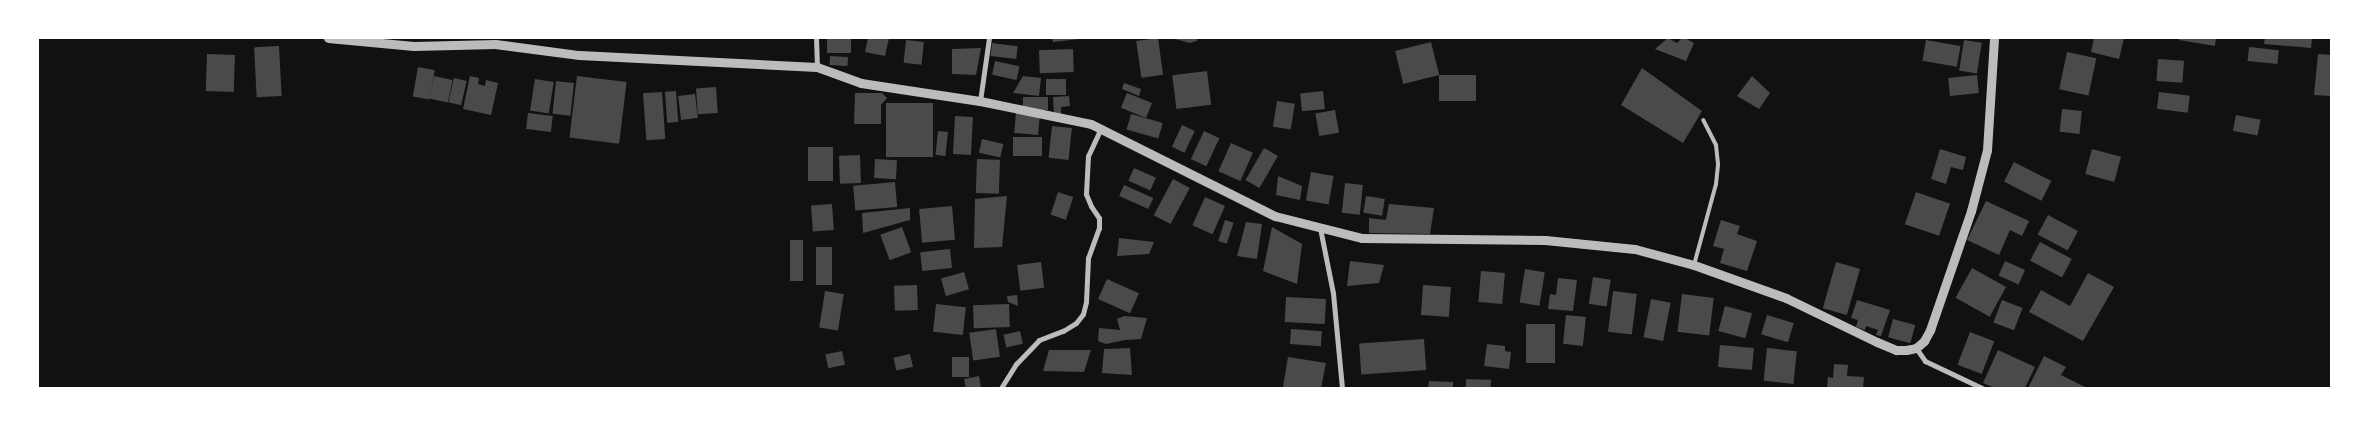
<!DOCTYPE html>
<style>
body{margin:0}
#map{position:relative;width:2369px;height:426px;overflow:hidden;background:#111;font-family:Merriweather,serif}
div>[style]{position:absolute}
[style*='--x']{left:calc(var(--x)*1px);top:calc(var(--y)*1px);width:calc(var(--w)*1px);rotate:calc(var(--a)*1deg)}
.building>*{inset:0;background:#4a4a4a;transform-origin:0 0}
.service>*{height:4px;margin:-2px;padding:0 2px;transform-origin:2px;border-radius:2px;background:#bcbcbc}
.minor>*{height:5px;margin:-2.5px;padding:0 2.5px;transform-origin:2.5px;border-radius:2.5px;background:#bcbcbc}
.tertiary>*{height:9px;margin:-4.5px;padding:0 4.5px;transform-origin:4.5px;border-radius:4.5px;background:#bcbcbc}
span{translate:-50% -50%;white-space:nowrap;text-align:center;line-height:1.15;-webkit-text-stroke:4.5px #fff;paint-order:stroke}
.frame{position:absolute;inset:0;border:39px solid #fff;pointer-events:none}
</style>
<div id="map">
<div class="building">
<i style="left:827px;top:38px;width:24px;height:15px"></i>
<i style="clip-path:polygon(868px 38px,889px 38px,885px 56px,865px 52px)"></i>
<i style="clip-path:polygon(1052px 38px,1080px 38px,1080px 39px,1053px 42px)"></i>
<i style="left:1158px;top:38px;width:37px;height:22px;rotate:82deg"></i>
<i style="clip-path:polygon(1171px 38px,1197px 38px,1197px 41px,1190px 43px)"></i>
<i style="clip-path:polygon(1668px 38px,1677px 43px,1682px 38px,1685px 38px,1694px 43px,1686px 61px,1655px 49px)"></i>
<i style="clip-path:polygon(2094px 38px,2124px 38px,2119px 59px,2091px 52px)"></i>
<i style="clip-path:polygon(2179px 38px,2216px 38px,2215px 46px,2179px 40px)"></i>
<i style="clip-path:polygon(2265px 38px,2312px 38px,2311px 48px,2264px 44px)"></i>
<i style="left:906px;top:40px;width:18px;height:23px;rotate:6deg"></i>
<i style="left:1926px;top:40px;width:35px;height:21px;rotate:10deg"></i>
<i style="left:1964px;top:40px;width:18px;height:31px;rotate:9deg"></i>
<i style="left:1431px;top:42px;width:34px;height:37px;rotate:76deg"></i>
<i style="left:992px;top:43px;width:26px;height:13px;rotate:7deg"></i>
<i style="left:279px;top:46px;width:50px;height:25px;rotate:87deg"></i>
<i style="left:2249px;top:47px;width:30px;height:14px;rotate:6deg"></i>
<i style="clip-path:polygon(981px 48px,976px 75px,952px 74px,952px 49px)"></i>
<i style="left:1073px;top:49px;width:23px;height:34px;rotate:88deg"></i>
<i style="left:2067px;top:52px;width:30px;height:38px;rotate:12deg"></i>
<i style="left:207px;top:54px;width:28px;height:37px;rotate:2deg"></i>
<i style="clip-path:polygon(2318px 54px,2332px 55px,2332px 96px,2314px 95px)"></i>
<i style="left:830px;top:56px;width:18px;height:9px;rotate:3deg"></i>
<i style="left:2158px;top:59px;width:26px;height:22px;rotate:4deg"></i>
<i style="left:995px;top:61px;width:25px;height:14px;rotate:12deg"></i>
<i style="left:418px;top:67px;width:17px;height:30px;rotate:10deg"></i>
<i style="clip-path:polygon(1642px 68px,1702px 111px,1683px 143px,1621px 105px)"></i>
<i style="left:1207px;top:71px;width:34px;height:35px;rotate:83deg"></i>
<i style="left:1476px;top:75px;width:26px;height:37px;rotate:90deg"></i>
<i style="left:1977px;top:75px;width:18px;height:29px;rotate:84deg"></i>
<i style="left:434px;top:76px;width:19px;height:23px;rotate:12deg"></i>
<i style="clip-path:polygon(470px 76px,479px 78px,478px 84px,485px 86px,486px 80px,498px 83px,491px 115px,463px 109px)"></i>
<i style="left:577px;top:76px;width:50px;height:62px;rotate:7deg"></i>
<i style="clip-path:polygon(1023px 76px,1041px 78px,1039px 96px,1013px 93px)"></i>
<i style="clip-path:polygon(1752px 76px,1770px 93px,1759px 109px,1737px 96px)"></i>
<i style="left:454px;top:78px;width:13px;height:25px;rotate:13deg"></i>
<i style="left:535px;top:79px;width:19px;height:32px;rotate:9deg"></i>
<i style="left:1046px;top:79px;width:20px;height:16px"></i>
<i style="left:556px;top:81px;width:18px;height:33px;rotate:6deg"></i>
<i style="clip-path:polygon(1124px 83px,1141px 89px,1139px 96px,1122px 89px)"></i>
<i style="left:716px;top:87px;width:26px;height:20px;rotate:86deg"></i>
<i style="left:676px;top:91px;width:31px;height:11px;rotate:86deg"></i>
<i style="left:1323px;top:91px;width:18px;height:23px;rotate:84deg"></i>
<i style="left:662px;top:92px;width:47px;height:19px;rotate:86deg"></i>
<i style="left:2159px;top:92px;width:31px;height:17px;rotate:7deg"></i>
<i style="clip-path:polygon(855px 93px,882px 93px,887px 98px,881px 105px,881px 124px,854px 124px)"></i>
<i style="left:1127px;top:93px;width:27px;height:16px;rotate:22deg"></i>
<i style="left:695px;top:94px;width:24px;height:17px;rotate:83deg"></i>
<i style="clip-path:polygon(1069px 96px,1070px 106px,1061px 107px,1061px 114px,1054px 114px,1053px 97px)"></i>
<i style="left:1023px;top:97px;width:25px;height:13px"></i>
<i style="left:1277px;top:101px;width:18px;height:26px;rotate:9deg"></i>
<i style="left:933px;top:103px;width:54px;height:47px;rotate:90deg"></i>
<i style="left:2062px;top:109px;width:20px;height:23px;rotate:6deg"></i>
<i style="left:1335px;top:110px;width:23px;height:20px;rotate:80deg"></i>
<i style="left:1016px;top:112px;width:24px;height:21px;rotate:5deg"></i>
<i style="left:528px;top:113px;width:25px;height:16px;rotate:7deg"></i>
<i style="left:1131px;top:114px;width:33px;height:16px;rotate:16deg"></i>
<i style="left:2236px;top:115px;width:25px;height:16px;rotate:11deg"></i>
<i style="left:955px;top:116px;width:18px;height:38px;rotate:3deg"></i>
<i style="left:1182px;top:125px;width:14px;height:24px;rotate:25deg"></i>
<i style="left:1052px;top:126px;width:20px;height:32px;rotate:6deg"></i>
<i style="left:938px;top:131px;width:10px;height:24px;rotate:6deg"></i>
<i style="left:1204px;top:131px;width:17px;height:31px;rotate:25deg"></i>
<i style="left:1013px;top:137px;width:29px;height:19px"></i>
<i style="left:982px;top:139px;width:22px;height:14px;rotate:13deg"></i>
<i style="left:1231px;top:143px;width:24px;height:31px;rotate:24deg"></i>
<i style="left:808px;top:147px;width:25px;height:34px"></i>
<i style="left:1264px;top:148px;width:16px;height:37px;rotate:30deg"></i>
<i style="clip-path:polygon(1940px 149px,1966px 157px,1963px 170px,1951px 167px,1946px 184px,1931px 179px)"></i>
<i style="left:2092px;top:149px;width:30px;height:26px;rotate:15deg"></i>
<i style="left:860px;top:155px;width:28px;height:21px;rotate:88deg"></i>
<i style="left:875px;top:159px;width:22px;height:19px;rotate:3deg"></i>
<i style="left:977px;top:159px;width:23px;height:34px;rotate:2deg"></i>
<i style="left:2014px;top:162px;width:42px;height:22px;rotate:27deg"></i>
<i style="left:1134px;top:168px;width:24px;height:14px;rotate:24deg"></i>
<i style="left:1311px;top:172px;width:23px;height:29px;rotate:10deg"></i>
<i style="clip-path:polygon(1278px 176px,1302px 186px,1300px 200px,1276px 195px)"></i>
<i style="left:1173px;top:179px;width:19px;height:41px;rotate:28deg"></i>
<i style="left:895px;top:182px;width:25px;height:42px;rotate:85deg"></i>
<i style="left:1345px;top:183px;width:18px;height:30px;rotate:6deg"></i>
<i style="left:1124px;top:185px;width:32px;height:12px;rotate:24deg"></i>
<i style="left:1058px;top:192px;width:16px;height:24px;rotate:18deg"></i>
<i style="left:1916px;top:192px;width:36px;height:34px;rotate:19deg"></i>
<i style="clip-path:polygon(1007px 196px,1002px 247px,974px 248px,975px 199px)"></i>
<i style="left:1366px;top:196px;width:19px;height:17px;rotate:9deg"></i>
<i style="left:1205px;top:197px;width:22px;height:31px;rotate:24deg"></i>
<i style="clip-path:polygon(1986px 201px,2029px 221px,2022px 236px,2010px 230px,1999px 255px,1967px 240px)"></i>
<i style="left:832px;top:204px;width:26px;height:21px;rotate:86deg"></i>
<i style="clip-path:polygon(1389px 204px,1434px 208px,1430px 234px,1369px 233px,1369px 218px,1386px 220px)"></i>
<i style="left:952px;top:206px;width:34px;height:33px;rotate:85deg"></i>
<i style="clip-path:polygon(910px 208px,910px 220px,863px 233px,862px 213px)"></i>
<i style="left:2048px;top:215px;width:34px;height:22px;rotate:28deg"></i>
<i style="left:1225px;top:220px;width:9px;height:22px;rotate:18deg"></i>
<i style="clip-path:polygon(1721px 220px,1740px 226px,1737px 234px,1757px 241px,1747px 271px,1720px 263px,1724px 249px,1713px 246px)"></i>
<i style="clip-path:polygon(1246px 222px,1262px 224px,1257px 259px,1237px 256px)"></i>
<i style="left:902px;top:227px;width:27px;height:23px;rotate:70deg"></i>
<i style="clip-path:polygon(1272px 227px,1302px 244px,1297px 284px,1263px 271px)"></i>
<i style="clip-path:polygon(1119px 238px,1154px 242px,1149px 254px,1117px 256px)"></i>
<i style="left:790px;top:240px;width:13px;height:41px"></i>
<i style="left:2040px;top:242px;width:36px;height:21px;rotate:28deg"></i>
<i style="left:816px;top:247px;width:16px;height:38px"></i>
<i style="left:950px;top:249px;width:19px;height:30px;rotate:84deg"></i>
<i style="clip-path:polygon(1350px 261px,1384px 265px,1379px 283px,1347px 286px)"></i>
<i style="left:2005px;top:261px;width:22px;height:16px;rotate:24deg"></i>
<i style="left:1041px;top:262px;width:26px;height:24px;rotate:83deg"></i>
<i style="left:1836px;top:262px;width:25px;height:48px;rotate:16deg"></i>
<i style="left:1972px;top:268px;width:39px;height:34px;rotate:29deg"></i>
<i style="left:1525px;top:269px;width:20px;height:34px;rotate:9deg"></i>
<i style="left:1481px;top:271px;width:24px;height:31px;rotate:5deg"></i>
<i style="left:964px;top:272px;width:18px;height:24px;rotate:74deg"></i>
<i style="clip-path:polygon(2088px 273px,2114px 287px,2083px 341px,2029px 312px,2041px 290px,2070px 306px)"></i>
<i style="left:1593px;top:277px;width:18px;height:27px;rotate:9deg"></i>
<i style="clip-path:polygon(1558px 278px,1577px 280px,1573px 311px,1548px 309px,1550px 294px,1556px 295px)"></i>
<i style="left:1107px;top:279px;width:35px;height:22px;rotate:24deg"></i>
<i style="left:917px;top:285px;width:25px;height:23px;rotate:88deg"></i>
<i style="left:1423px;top:285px;width:28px;height:30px;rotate:4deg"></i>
<i style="left:825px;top:291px;width:19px;height:37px;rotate:9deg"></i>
<i style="left:1613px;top:291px;width:24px;height:41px;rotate:7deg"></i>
<i style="left:1682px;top:294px;width:32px;height:38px;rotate:7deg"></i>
<i style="clip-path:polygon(1017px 295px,1018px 306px,1008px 302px,1007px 296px)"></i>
<i style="left:1286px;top:297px;width:40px;height:25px;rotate:3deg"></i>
<i style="left:1651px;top:299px;width:20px;height:39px;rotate:11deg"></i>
<i style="clip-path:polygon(1857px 300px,1890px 310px,1881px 336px,1876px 335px,1878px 330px,1866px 326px,1865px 330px,1856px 327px,1858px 320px,1851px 318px)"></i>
<i style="left:2002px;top:300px;width:22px;height:24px;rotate:21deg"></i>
<i style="left:936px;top:304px;width:30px;height:28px;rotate:6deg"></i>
<i style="left:1009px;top:304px;width:23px;height:36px;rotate:88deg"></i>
<i style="left:1725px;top:306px;width:28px;height:26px;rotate:15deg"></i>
<i style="left:1566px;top:315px;width:20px;height:29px;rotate:6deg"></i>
<i style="left:1767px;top:315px;width:28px;height:20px;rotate:17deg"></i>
<i style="clip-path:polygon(1124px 316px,1147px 318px,1141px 339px,1125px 340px,1106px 344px,1098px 341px,1099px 328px,1120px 330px,1117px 319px)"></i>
<i style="left:1893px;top:319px;width:23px;height:19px;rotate:15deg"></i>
<i style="left:1526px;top:324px;width:29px;height:39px"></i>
<i style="left:996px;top:329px;width:28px;height:27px;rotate:82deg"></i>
<i style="left:1291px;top:329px;width:31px;height:15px;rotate:4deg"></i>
<i style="left:1020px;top:331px;width:13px;height:17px;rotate:77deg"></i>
<i style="left:1970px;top:332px;width:26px;height:35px;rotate:21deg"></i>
<i style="left:1424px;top:339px;width:31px;height:65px;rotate:86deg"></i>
<i style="clip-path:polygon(1487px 344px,1505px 346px,1505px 351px,1511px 352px,1509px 369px,1484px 366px)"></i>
<i style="left:1720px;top:345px;width:34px;height:22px;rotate:5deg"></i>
<i style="clip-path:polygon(1130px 348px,1132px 375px,1102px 373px,1104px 349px)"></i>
<i style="left:1767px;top:348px;width:30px;height:33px;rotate:6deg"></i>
<i style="clip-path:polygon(1049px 350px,1091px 350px,1084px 372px,1043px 371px)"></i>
<i style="clip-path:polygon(1998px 350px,2035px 367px,2025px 388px,1995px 388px,1983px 383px)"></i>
<i style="left:842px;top:351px;width:14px;height:17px;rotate:78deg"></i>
<i style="left:910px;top:354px;width:13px;height:17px;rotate:77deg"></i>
<i style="clip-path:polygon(2044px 356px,2066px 367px,2061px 375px,2087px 388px,2028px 388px)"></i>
<i style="left:952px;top:357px;width:17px;height:20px"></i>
<i style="clip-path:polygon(1288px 357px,1326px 363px,1321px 388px,1283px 387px)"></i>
<i style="clip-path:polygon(1834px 364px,1848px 365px,1847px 376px,1864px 377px,1863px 388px,1827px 388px,1828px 377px,1833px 378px)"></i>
<i style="clip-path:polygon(979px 376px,981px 388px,966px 388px,964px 379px)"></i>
<i style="left:1466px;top:379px;width:25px;height:9px;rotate:2deg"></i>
<i style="clip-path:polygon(1429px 381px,1453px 382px,1453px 388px,1428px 388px)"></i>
</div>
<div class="service">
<i style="--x:1694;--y:265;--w:84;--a:-74.8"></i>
<i style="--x:1716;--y:184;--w:20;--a:-84"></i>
<i style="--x:1718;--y:164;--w:19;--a:-96"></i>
<i style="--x:1716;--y:145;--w:28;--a:-117"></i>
</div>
<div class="minor">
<i style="--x:816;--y:38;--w:29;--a:88"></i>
<i style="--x:980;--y:101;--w:64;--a:-81.9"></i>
<i style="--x:1320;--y:228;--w:66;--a:78.7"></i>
<i style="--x:1333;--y:293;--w:95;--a:84.6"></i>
<i style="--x:1916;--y:348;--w:16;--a:55"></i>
<i style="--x:1925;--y:361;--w:63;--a:25.3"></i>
<i style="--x:1001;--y:388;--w:28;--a:-58"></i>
<i style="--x:1016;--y:364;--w:33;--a:-46"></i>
<i style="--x:1039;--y:340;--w:26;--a:-21"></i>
<i style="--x:1063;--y:331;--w:15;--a:-32"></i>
<i style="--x:1076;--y:323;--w:11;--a:-52"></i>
<i style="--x:1083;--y:314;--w:12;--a:-76"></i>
<i style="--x:1086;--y:302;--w:44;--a:-87.4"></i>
<i style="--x:1088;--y:258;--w:32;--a:-70"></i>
<i style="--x:1099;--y:228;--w:10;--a:-90"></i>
<i style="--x:1099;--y:218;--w:14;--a:-124"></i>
<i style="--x:1091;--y:206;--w:13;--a:-113"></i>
<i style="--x:1086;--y:194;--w:38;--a:-87"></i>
<i style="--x:1088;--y:156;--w:31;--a:-65"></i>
</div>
<div class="tertiary">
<i style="--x:328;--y:38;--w:86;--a:5.3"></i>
<i style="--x:414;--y:46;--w:81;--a:-1.4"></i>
<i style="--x:495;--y:44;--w:85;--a:7.5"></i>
<i style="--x:579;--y:55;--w:238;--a:2.9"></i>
<i style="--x:817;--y:67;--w:47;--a:20"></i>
<i style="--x:861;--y:83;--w:120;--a:8.6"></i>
<i style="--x:980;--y:101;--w:113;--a:11.7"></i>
<i style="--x:1091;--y:124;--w:206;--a:26.6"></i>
<i style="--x:1275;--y:216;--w:90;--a:14.2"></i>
<i style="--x:1362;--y:238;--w:183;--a:0.6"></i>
<i style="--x:1545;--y:240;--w:90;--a:5.7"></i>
<i style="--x:1635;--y:249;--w:61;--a:15.2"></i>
<i style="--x:1694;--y:265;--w:98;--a:19.7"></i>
<i style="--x:1786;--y:298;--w:101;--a:25.8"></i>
<i style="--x:1877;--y:342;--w:21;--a:23"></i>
<i style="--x:1896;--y:350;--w:10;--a:0"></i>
<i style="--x:1906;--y:350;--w:10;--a:-11"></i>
<i style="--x:1916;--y:348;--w:11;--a:-41"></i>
<i style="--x:1924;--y:341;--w:13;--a:-61"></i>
<i style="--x:1930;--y:330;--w:126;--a:-71"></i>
<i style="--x:1971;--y:211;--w:63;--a:-75.3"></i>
<i style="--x:1987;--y:150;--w:112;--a:-86.4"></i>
</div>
<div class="frame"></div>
</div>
